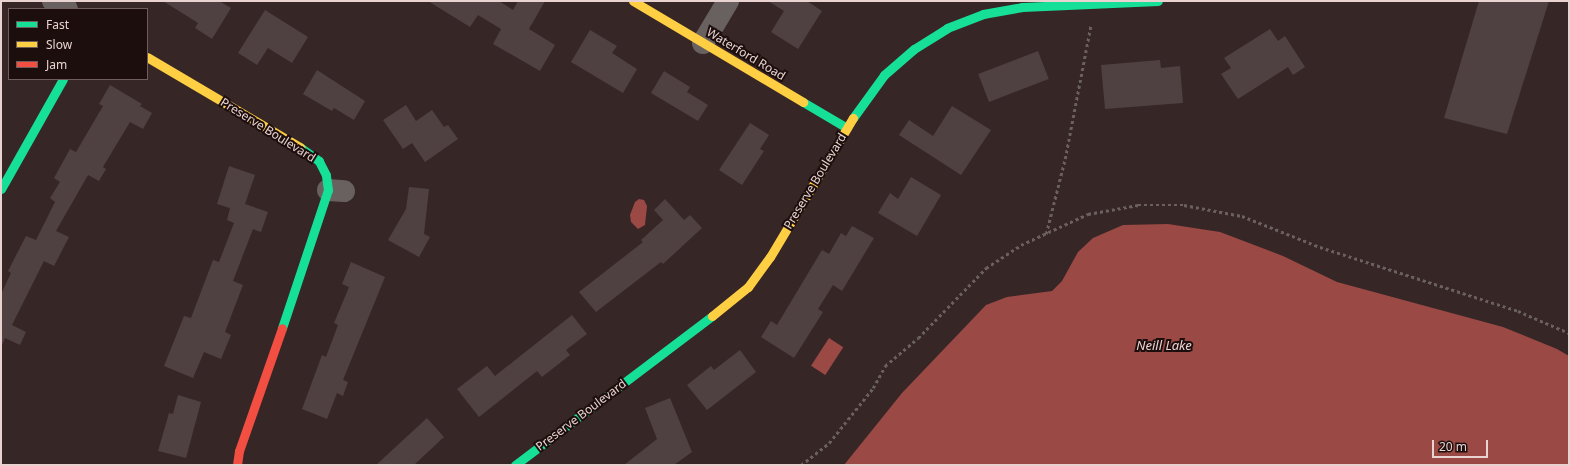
<!DOCTYPE html>
<style>
body{margin:0}
#map{position:relative;width:1570px;height:466px;overflow:hidden;background:#372626;font-family:"Noto Sans",sans-serif}
div>[style]{position:absolute}
[style*='--x']{left:calc(var(--x)*1px);top:calc(var(--y)*1px);width:calc(var(--w)*1px);rotate:calc(var(--a)*1deg)}
.water>*{inset:0;background:#9a4944;transform-origin:0 0}
.building>*{inset:0;background:#4f4141;transform-origin:0 0}
.path>*{height:2.5px;margin-top:-1.25px;transform-origin:0;background:repeating-linear-gradient(90deg,#6a605f 0 3px,transparent 0 6px)}
.street>*{height:22px;margin:-11px;padding:0 11px;transform-origin:11px;border-radius:11px;background:#686160}
.fast>*{height:9px;margin:-4.5px;padding:0 4.5px;transform-origin:4.5px;border-radius:4.5px;background:#16e098}
.slow>*{height:9px;margin:-4.5px;padding:0 4.5px;transform-origin:4.5px;border-radius:4.5px;background:#ffcf43}
.jam>*{height:9px;margin:-4.5px;padding:0 4.5px;transform-origin:4.5px;border-radius:4.5px;background:#f24e42}
span{translate:-50% -50%;white-space:nowrap;text-align:center;line-height:1.15;-webkit-text-stroke:4px #1c0e0d;paint-order:stroke}
.street-label{font-size:12px;color:#e8d3d0}
.water-label{font-size:13px;color:#eed4d1;font-style:italic}
.frame{position:absolute;inset:0;border:2px solid #e8d3d0;pointer-events:none}
.legend{position:absolute;left:8px;top:8px;width:140px;height:72px;box-sizing:border-box;background:#1c0e0d;border:1px solid #6e5d5b;margin:0;padding:5px 7px;list-style:none;font-size:12px;color:#e8d3d0}
.legend li{display:flex;align-items:center;gap:8px;height:20px}
.legend b{width:20px;border:1px solid #6e5d5b}
.scale{position:absolute;left:1432px;top:440px;width:56px;height:18px;box-sizing:border-box;border:2px solid #e8d3d0;border-top:0;padding-left:5px;font-size:12px;line-height:14px;white-space:nowrap;color:#e8d3d0;-webkit-text-stroke:3px #1c0e0d;paint-order:stroke}
</style>
<div id="map">
<div class="water">
<i style="clip-path:polygon(639px 199px,644px 200px,647px 206px,645px 225px,638px 229px,631px 222px,630px 215px,635px 202px)"></i>
<i style="clip-path:polygon(1168px 224px,1220px 232px,1283px 256px,1337px 282px,1503px 327px,1557px 349px,1569px 356px,1569px 465px,844px 465px,902px 393px,986px 305px,1007px 297px,1052px 291px,1062px 281px,1078px 252px,1093px 238px,1123px 225px)"></i>
<i style="left:829px;top:338px;width:17px;height:33px;rotate:33deg"></i>
</div>
<div class="building">
<i style="clip-path:polygon(163px 1px,219px 1px,231px 8px,212px 39px,195px 28px,198px 23px)"></i>
<i style="clip-path:polygon(428px 1px,499px 1px,513px 10px,518px 1px,545px 1px,529px 29px,555px 45px,540px 71px,493px 44px,501px 29px,478px 15px,470px 27px)"></i>
<i style="clip-path:polygon(768px 1px,807px 1px,822px 11px,798px 49px,771px 32px,784px 11px)"></i>
<i style="clip-path:polygon(1479px 1px,1549px 1px,1507px 134px,1444px 118px)"></i>
<i style="clip-path:polygon(265px 10px,308px 37px,292px 63px,268px 48px,257px 65px,238px 53px)"></i>
<i style="clip-path:polygon(1270px 29px,1278px 41px,1285px 36px,1305px 67px,1293px 75px,1288px 67px,1238px 99px,1221px 74px,1231px 68px,1224px 58px)"></i>
<i style="clip-path:polygon(590px 30px,617px 46px,612px 53px,637px 69px,623px 93px,571px 62px)"></i>
<i style="left:1038px;top:51px;width:30px;height:64px;rotate:69deg"></i>
<i style="clip-path:polygon(1160px 60px,1161px 68px,1180px 66px,1183px 103px,1105px 109px,1101px 65px)"></i>
<i style="clip-path:polygon(317px 70px,365px 101px,354px 120px,334px 108px,332px 111px,303px 94px)"></i>
<i style="clip-path:polygon(664px 71px,690px 87px,687px 92px,708px 105px,698px 121px,651px 93px)"></i>
<i style="clip-path:polygon(110px 85px,142px 104px,140px 106px,152px 113px,143px 129px,130px 122px,103px 167px,106px 169px,99px 181px,88px 175px,56px 231px,69px 237px,54px 266px,44px 261px,12px 325px,26px 332px,20px 345px,5px 338px,1px 348px,1px 294px,11px 273px,8px 271px,26px 236px,36px 240px,55px 202px,50px 198px,60px 182px,54px 178px,70px 149px,76px 152px,103px 106px,99px 104px)"></i>
<i style="clip-path:polygon(406px 105px,416px 121px,432px 110px,444px 127px,448px 125px,458px 139px,425px 162px,412px 143px,403px 149px,383px 120px)"></i>
<i style="clip-path:polygon(952px 106px,991px 130px,961px 175px,899px 135px,909px 120px,933px 136px)"></i>
<i style="clip-path:polygon(750px 123px,769px 135px,760px 149px,764px 151px,742px 185px,719px 170px)"></i>
<i style="clip-path:polygon(229px 166px,255px 175px,245px 204px,268px 212px,261px 232px,253px 229px,233px 281px,243px 285px,225px 332px,231px 335px,221px 359px,204px 352px,193px 378px,164px 366px,184px 316px,191px 318px,213px 260px,219px 262px,234px 223px,227px 220px,230px 208px,217px 204px)"></i>
<i style="clip-path:polygon(911px 177px,941px 195px,917px 236px,878px 213px,890px 193px,898px 199px)"></i>
<i style="clip-path:polygon(409px 187px,429px 189px,424px 234px,430px 237px,419px 257px,388px 240px,406px 209px)"></i>
<i style="clip-path:polygon(665px 199px,684px 220px,690px 215px,702px 228px,663px 264px,661px 262px,596px 312px,579px 292px,643px 242px,641px 240px,663px 220px,654px 210px)"></i>
<i style="clip-path:polygon(852px 226px,874px 238px,842px 291px,833px 285px,818px 309px,823px 312px,794px 358px,761px 337px,771px 321px,777px 325px,822px 250px,829px 254px,841px 233px,846px 236px)"></i>
<i style="clip-path:polygon(351px 262px,385px 277px,343px 380px,348px 382px,343px 396px,337px 393px,327px 419px,302px 409px,322px 355px,326px 357px,338px 325px,334px 323px,349px 287px,342px 284px)"></i>
<i style="clip-path:polygon(572px 315px,587px 334px,566px 350px,570px 355px,542px 377px,537px 371px,479px 417px,457px 389px,487px 366px,495px 376px)"></i>
<i style="clip-path:polygon(740px 350px,756px 372px,707px 410px,687px 385px,711px 366px,714px 370px)"></i>
<i style="clip-path:polygon(178px 395px,201px 402px,186px 458px,158px 451px,169px 413px,173px 414px)"></i>
<i style="clip-path:polygon(670px 398px,692px 452px,674px 465px,624px 465px,657px 439px,645px 408px)"></i>
<i style="clip-path:polygon(427px 418px,444px 437px,414px 465px,376px 465px)"></i>
</div>
<div class="path">
<i style="--x:1046;--y:234;--w:77;--a:-75.8"></i>
<i style="--x:1065;--y:159;--w:137;--a:-79.1"></i>
<i style="--x:801;--y:465;--w:36;--a:-38"></i>
<i style="--x:829;--y:443;--w:70;--a:-51.3"></i>
<i style="--x:873;--y:388;--w:25;--a:-61"></i>
<i style="--x:885;--y:366;--w:43;--a:-40.3"></i>
<i style="--x:918;--y:338;--w:98;--a:-45.8"></i>
<i style="--x:986;--y:268;--w:42;--a:-33.3"></i>
<i style="--x:1021;--y:245;--w:74;--a:-24.8"></i>
<i style="--x:1088;--y:214;--w:51;--a:-10.2"></i>
<i style="--x:1138;--y:205;--w:46;--a:0"></i>
<i style="--x:1184;--y:205;--w:59;--a:10.7"></i>
<i style="--x:1242;--y:216;--w:84;--a:21.7"></i>
<i style="--x:1320;--y:247;--w:208;--a:17.9"></i>
<i style="--x:1518;--y:311;--w:56;--a:23.3"></i>
</div>
<div class="street">
<i style="--x:53;--y:1;--w:16;--a:30"></i>
<i style="--x:703;--y:43;--w:49;--a:-59.2"></i>
<i style="--x:328;--y:190;--w:16;--a:4"></i>
</div>
<div class="fast">
<i style="--x:803;--y:102;--w:51;--a:30.6"></i>
<i style="--x:853;--y:118;--w:53;--a:-54.2"></i>
<i style="--x:884;--y:75;--w:40;--a:-41"></i>
<i style="--x:914;--y:49;--w:39;--a:-32"></i>
<i style="--x:947;--y:28;--w:39;--a:-21"></i>
<i style="--x:983;--y:14;--w:40;--a:-10"></i>
<i style="--x:1022;--y:7;--w:136;--a:-2.5"></i>
<i style="--x:1;--y:189;--w:126;--a:-60.6"></i>
<i style="--x:282;--y:328;--w:145;--a:-71.6"></i>
<i style="--x:328;--y:190;--w:15;--a:-98"></i>
<i style="--x:326;--y:175;--w:16;--a:-117"></i>
<i style="--x:319;--y:161;--w:24;--a:-144"></i>
<i style="--x:515;--y:465;--w:247;--a:-37.1"></i>
</div>
<div class="slow">
<i style="--x:633;--y:1;--w:198;--a:30.7"></i>
<i style="--x:147;--y:57;--w:178;--a:30.5"></i>
<i style="--x:712;--y:316;--w:46;--a:-38.9"></i>
<i style="--x:748;--y:287;--w:37;--a:-54"></i>
<i style="--x:770;--y:257;--w:162;--a:-59.2"></i>
</div>
<div class="jam">
<i style="--x:237;--y:465;--w:14;--a:-82"></i>
<i style="--x:239;--y:451;--w:130;--a:-70.7"></i>
</div>
<div class="street-label">
<span style="left:746px;top:54px;rotate:31deg">Waterford Road</span>
<span style="left:268px;top:130px;rotate:32deg">Preserve Boulevard</span>
<span style="left:815px;top:181px;rotate:-59deg">Preserve Boulevard</span>
<span style="left:581px;top:415px;rotate:-37deg">Preserve Boulevard</span>
</div>
<div class="water-label">
<span style="left:1164px;top:345px">Neill Lake</span>
</div>
<div class="frame"></div>
<ul class="legend">
<li><b style="height:5px;background:#16e098"></b>Fast</li>
<li><b style="height:5px;background:#ffcf43"></b>Slow</li>
<li><b style="height:5px;background:#f24e42"></b>Jam</li>
</ul>
<div class="scale">20 m</div>
</div>
